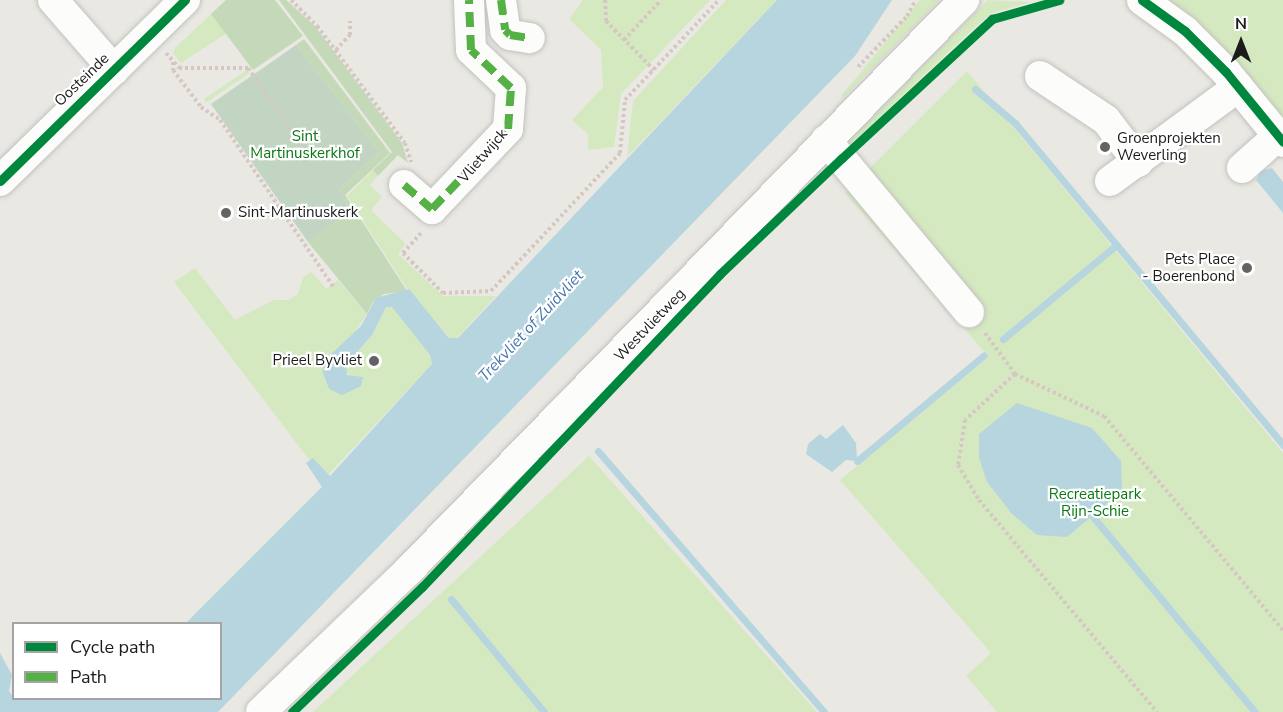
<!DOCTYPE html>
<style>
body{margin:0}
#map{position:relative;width:1283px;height:712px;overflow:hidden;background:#eae8e3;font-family:"Nunito Sans",sans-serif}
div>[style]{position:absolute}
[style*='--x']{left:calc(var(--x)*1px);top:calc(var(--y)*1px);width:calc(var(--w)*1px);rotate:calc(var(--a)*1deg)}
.grass>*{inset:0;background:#d5e9c0;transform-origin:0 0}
.forest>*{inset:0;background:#c3d9b7}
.cemetery>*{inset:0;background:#c1d5c2}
.water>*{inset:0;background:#b6d5de}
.stream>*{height:7px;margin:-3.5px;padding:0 3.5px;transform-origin:3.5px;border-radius:3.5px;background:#b6d5de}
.path>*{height:4px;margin-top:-2px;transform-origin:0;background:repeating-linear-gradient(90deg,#d6c7c3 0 3px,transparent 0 6px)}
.roads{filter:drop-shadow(0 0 2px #c2c2bf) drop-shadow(0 0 2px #c2c2bf)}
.minor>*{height:30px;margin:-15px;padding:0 15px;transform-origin:15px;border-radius:15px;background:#fcfcfb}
.quiet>*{height:8px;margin-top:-4px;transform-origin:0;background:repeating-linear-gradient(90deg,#55b145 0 15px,transparent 0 23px)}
.cycleway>*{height:9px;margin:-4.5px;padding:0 4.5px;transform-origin:4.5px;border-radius:4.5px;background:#00873e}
.dots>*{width:16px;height:16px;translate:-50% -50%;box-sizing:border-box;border:3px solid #fff;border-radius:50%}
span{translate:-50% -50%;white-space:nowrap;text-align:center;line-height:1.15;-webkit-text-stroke:4.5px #fff;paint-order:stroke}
.street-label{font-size:15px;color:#1b1b1b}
.park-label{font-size:15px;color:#097815}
.poi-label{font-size:15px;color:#1b1b1b}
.left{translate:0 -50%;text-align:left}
.right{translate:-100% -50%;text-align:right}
.water-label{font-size:16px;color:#4777ab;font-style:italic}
.legend{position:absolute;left:12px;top:622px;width:210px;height:78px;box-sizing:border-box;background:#fff;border:2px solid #a4a4a4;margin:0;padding:8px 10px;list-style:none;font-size:18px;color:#1b1b1b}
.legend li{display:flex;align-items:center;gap:12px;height:30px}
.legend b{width:30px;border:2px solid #a4a4a4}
.north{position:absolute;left:1211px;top:12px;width:60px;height:60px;-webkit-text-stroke:4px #fff;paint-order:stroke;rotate:0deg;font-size:16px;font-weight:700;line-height:24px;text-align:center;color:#1b1b1b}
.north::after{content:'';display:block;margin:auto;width:21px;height:27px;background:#1b1b1b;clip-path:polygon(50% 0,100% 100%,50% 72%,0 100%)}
</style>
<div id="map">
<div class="grass">
<i style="clip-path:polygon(583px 0,710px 0,621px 94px,614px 147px,588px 150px,588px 134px,572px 120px,603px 87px,601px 50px,569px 19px)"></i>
<i style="clip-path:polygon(726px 0,777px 0,627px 157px,633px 101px)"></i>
<i style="clip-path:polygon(920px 0,939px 0,843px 98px,841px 96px)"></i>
<i style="clip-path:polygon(988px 0,1031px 2px,992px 13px,975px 27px,851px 144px,848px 141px)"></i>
<i style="clip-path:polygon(1169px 0,1283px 0,1283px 127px,1180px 16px)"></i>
<i style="clip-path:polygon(211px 14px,227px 33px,181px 63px,173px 53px,175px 48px)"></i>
<i style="left:247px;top:70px;width:4px;height:52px;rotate:56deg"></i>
<i style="clip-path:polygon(967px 71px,1283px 453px,1283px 712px,997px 712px,966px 676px,991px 653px,840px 480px,989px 357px,845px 193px)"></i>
<i style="clip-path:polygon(373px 170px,378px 176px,370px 185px,382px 197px,371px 210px,406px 244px,398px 254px,443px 296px,496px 296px,457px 338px,450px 338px,406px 287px,347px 196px)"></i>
<i style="clip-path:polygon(195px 268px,235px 320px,274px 300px,288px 300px,298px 294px,303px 277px,312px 272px,326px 289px,338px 280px,367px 314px,350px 339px,334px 351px,322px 370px,353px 377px,344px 371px,346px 365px,372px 335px,386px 307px,393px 307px,430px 355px,432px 364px,327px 476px,307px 457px,174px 282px)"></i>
<i style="clip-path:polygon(589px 456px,817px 712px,313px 712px)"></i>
</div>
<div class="forest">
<i style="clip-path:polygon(226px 0,275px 0,303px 36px,253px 70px,211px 14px)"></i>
<i style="clip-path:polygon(279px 0,286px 0,315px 26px,402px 143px,408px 163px,398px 155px,378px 176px,373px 170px,392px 152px)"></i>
<i style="clip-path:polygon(304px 39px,390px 153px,345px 195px,407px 291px,384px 294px,373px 302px,367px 314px,308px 242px,350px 212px,339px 189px,379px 152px,296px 45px)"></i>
</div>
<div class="cemetery">
<i style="clip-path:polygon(296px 45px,379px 152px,339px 189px,350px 212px,308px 242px,211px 104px)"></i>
</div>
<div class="water">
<i style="clip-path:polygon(777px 0,892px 0,855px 56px,218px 712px,0 712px,0 653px,12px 675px,9px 691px,14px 698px,220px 698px,220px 624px,186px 623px,322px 487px,306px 463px,313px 458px,330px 476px,432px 364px,430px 355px,392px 307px,386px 307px,372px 335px,346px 365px,347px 375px,363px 377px,361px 386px,342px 395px,329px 389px,322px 370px,329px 356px,361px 326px,376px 298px,409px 289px,449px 338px,458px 338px)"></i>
<i style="clip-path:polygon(1272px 168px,1283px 182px,1283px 213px,1256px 180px,1261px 171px)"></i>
<i style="clip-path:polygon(1017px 403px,1092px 428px,1121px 461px,1122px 491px,1067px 537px,1037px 535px,1012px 514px,987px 482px,979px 458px,979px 434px)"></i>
<i style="clip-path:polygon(843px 425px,856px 443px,857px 461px,846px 460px,832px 472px,806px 454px,808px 444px,820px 434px,826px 439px)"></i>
</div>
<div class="stream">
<i style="--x:975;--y:89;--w:52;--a:40.4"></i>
<i style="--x:1015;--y:123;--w:419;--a:50.2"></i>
<i style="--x:1003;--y:339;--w:146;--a:-39.7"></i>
<i style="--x:598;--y:451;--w:345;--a:49.1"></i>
<i style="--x:857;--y:461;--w:165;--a:-39.8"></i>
<i style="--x:1094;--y:518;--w:252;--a:50.3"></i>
<i style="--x:451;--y:599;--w:146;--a:50.5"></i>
</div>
<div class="path">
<i style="--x:291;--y:0;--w:37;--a:45"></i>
<i style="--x:317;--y:26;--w:146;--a:53.1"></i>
<i style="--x:405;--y:143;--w:20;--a:72"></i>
<i style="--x:605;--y:0;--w:21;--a:87"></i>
<i style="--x:606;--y:21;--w:69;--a:45.6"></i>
<i style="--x:624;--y:40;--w:54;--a:-47.2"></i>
<i style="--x:336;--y:50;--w:21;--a:-47"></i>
<i style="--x:350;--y:35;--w:14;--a:-90"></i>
<i style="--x:166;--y:53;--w:20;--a:49"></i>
<i style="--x:179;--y:68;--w:69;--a:0"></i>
<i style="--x:248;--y:68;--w:103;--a:55.2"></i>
<i style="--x:173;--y:62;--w:8;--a:90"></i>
<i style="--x:173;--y:70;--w:46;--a:52.9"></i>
<i style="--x:201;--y:107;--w:23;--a:34"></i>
<i style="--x:220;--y:120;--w:203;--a:55.8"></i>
<i style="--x:858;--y:67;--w:71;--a:-46.1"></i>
<i style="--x:907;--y:16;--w:18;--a:-61"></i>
<i style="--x:421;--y:233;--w:27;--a:132"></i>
<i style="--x:403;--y:253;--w:57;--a:45"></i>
<i style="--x:443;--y:293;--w:48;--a:-2.4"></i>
<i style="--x:491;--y:291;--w:189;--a:-46.9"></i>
<i style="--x:620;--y:153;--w:53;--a:-84.6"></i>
<i style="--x:625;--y:100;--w:137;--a:-46.8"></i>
<i style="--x:985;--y:333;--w:51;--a:53.8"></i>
<i style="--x:1015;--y:374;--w:98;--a:25.3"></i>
<i style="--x:1104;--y:416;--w:279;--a:50.1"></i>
<i style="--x:1015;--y:374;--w:68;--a:137.4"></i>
<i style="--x:965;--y:420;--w:46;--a:98.8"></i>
<i style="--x:958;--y:465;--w:41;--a:59"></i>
<i style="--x:979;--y:500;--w:277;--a:50"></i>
</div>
<div class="roads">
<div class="minor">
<i style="--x:53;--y:0;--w:93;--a:48.9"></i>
<i style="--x:501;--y:0;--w:30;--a:82"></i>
<i style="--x:505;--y:30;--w:7;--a:45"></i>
<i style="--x:510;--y:35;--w:20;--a:9"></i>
<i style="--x:1142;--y:0;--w:53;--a:35.8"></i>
<i style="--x:1185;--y:31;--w:58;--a:45"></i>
<i style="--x:1226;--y:72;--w:90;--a:50.8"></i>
<i style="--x:1040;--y:76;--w:79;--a:33.7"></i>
<i style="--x:1106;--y:120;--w:53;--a:52.7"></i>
<i style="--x:826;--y:140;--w:224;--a:50.3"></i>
<i style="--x:1242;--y:168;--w:48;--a:-41.6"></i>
<i style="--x:0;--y:181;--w:259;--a:-44.4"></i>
<i style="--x:1110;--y:181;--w:159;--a:-36.3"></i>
<i style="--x:404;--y:185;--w:37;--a:41"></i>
<i style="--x:432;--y:209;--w:110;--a:-46.5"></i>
<i style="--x:508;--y:129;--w:41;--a:-85.8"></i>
<i style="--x:511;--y:88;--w:55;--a:-136.5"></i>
<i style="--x:471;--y:50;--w:50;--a:-92.3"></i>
<i style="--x:261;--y:712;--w:205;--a:-43.8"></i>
<i style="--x:409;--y:570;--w:796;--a:-45.76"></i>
</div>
</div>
<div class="quiet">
<i style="--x:501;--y:0;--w:30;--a:82"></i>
<i style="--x:505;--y:30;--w:7;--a:45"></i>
<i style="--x:510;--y:35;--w:20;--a:9"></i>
<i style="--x:404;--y:185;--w:37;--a:41"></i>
<i style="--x:432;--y:209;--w:110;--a:-46.5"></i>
<i style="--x:508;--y:129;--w:41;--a:-85.8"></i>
<i style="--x:511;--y:88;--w:55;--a:-136.5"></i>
<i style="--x:471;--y:50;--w:50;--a:-92.3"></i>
</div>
<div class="cycleway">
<i style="--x:1142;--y:0;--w:53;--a:35.8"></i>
<i style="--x:1185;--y:31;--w:58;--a:45"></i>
<i style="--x:1226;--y:72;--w:90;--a:50.8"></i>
<i style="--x:0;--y:181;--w:259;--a:-44.4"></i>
<i style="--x:292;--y:712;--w:180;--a:-43.9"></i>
<i style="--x:422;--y:587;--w:432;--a:-46.4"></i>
<i style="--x:720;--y:274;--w:168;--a:-43.6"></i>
<i style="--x:842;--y:158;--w:205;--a:-42.8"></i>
<i style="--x:992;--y:19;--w:70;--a:-15.8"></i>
</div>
<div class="dots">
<i style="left:1105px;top:147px;background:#636361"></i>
<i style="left:226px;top:213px;background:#636361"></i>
<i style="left:1247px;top:268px;background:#636361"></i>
<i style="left:374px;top:361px;background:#636361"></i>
</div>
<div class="street-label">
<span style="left:82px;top:80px;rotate:-44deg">Oosteinde</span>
<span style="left:483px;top:156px;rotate:-49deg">Vlietwijck</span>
<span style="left:650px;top:325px;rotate:-46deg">Westvlietweg</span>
</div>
<div class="park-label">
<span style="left:305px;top:145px">Sint<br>Martinuskerkhof</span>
<span style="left:1095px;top:503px">Recreatiepark<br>Rijn-Schie</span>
</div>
<div class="poi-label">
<span class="left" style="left:1117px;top:147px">Groenprojekten<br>Weverling</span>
<span class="left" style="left:238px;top:213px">Sint-Martinuskerk</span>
<span class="right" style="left:1235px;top:268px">Pets Place<br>- Boerenbond</span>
<span class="right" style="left:362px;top:361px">Prieel Byvliet</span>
</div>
<div class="water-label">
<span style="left:531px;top:326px;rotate:-47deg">Trekvliet of Zuidvliet</span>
</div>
<ul class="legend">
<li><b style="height:8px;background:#00873e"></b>Cycle path</li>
<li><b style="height:8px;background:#55b145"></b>Path</li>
</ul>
<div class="north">N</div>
</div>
